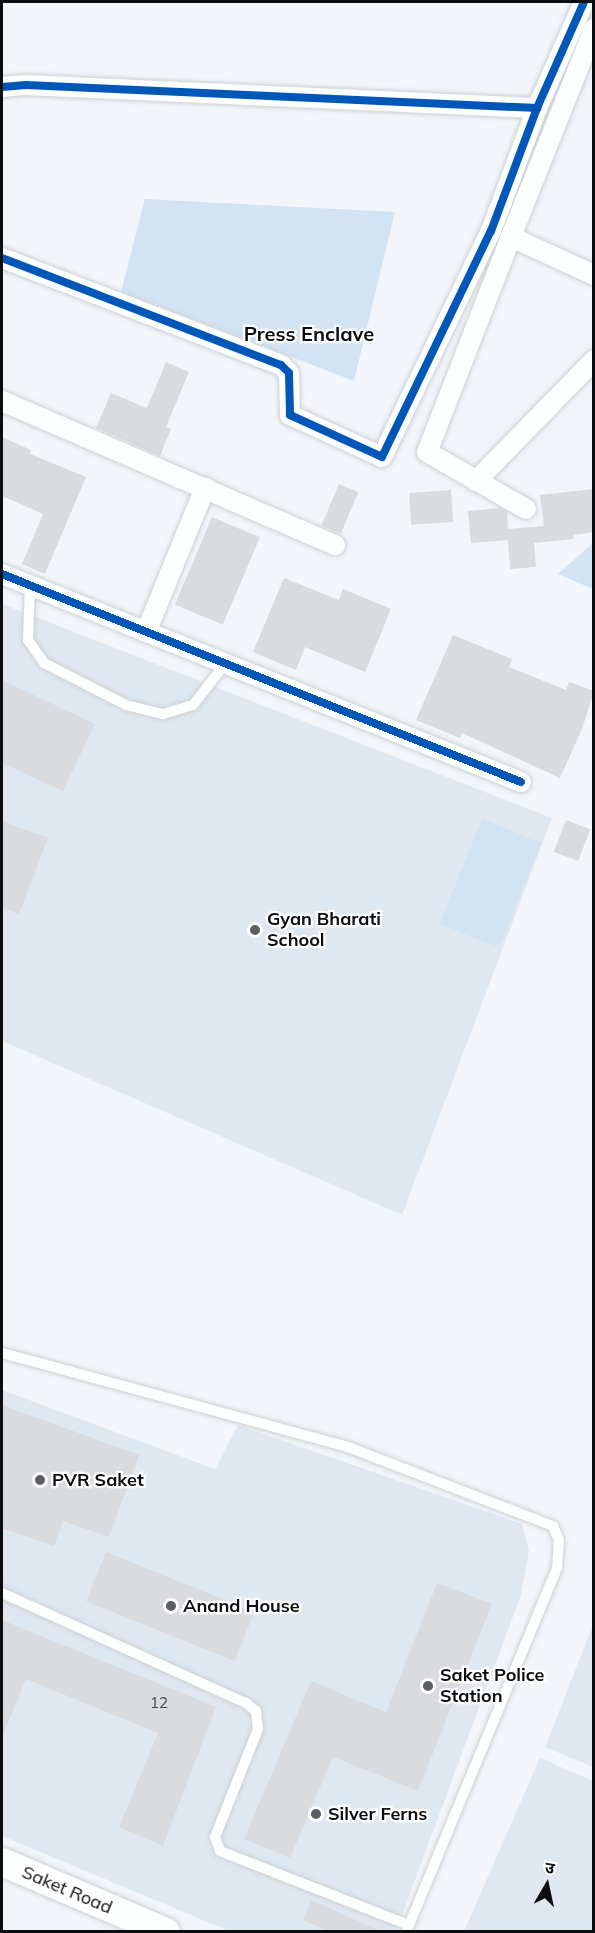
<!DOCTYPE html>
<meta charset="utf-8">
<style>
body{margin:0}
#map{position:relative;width:595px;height:1933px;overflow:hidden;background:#f2f6fa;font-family:Mulish,"Noto Sans Devanagari",sans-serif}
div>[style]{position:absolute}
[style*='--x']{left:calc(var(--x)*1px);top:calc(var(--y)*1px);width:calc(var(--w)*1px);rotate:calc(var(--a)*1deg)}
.built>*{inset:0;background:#dfe8f1}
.green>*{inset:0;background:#d2e3f4;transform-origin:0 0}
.building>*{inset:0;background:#d9dbde;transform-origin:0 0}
.roads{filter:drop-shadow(0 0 2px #ced1d3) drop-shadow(0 0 2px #ced1d3)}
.lane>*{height:10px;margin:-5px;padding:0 5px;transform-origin:5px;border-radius:5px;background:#fdfefe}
.street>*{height:20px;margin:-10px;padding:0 10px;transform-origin:10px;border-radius:10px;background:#fdfefe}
.secondary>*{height:28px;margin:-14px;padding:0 14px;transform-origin:14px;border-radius:14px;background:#fdfefe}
.cycleway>*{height:8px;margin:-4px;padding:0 4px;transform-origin:4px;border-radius:4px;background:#0057b8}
.dots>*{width:16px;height:16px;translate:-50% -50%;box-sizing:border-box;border:3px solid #fff;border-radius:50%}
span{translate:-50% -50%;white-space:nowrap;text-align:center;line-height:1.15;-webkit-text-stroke:4.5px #fff;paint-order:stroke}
.number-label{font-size:15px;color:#414345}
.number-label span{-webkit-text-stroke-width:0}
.poi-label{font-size:18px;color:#0b0d0f;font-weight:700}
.left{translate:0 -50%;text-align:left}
.street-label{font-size:18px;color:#0b0d0f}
.neighbourhood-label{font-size:20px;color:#0b0d0f;font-weight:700}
.frame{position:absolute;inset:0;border:3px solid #0b0d0f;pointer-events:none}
.north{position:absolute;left:517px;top:1855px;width:60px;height:60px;-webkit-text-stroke:4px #fff;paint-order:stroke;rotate:9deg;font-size:16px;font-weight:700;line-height:24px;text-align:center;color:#0b0d0f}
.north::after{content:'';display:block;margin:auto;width:21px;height:27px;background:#0b0d0f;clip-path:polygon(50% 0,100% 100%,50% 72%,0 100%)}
</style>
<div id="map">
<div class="built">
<i style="clip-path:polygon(2px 604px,552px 818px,402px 1215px,2px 1041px)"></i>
<i style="clip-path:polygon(2px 1390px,215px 1469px,238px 1425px,522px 1524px,529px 1551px,521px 1595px,396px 1931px,229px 1931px,2px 1836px)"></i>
<i style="clip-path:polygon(593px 1625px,593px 1767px,545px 1747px)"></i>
<i style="clip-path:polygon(540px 1758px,593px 1781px,593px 1931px,464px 1931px)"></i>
</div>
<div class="green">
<i style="clip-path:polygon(145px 199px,395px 212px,354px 381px,121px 292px)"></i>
<i style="clip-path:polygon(593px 543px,593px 589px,558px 574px)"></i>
<i style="left:482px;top:819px;width:64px;height:113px;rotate:22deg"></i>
</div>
<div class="building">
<i style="clip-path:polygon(166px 362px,189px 372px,166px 427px,171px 429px,160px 456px,96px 428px,111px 393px,147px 408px)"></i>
<i style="clip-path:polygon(2px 437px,31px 450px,30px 454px,86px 477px,45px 574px,22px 564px,43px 514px,2px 496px)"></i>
<i style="left:339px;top:484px;width:21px;height:45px;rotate:23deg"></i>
<i style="clip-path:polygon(594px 489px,594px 532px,573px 535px,573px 539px,534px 543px,536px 567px,510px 569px,508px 540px,471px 543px,468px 511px,501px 508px,507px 512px,508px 529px,544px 526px,540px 495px)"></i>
<i style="left:451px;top:490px;width:32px;height:42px;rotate:86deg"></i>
<i style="left:212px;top:517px;width:52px;height:95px;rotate:23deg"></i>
<i style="clip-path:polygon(284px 578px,339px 600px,343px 589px,391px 609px,365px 672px,305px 647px,296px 670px,253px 652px)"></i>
<i style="clip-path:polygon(453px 635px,512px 659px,509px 667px,566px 690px,569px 682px,594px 691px,582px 729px,560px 778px,462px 733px,460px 738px,416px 720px)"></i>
<i style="clip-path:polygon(2px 680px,95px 724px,63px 791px,2px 763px)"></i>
<i style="left:566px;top:820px;width:26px;height:34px;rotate:21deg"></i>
<i style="clip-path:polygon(2px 821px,48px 838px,19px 914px,2px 907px)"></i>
<i style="clip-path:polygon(2px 1405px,139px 1455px,109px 1537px,63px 1521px,54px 1546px,2px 1528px)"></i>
<i style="left:106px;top:1552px;width:160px;height:53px;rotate:22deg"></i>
<i style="clip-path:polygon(437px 1583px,492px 1604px,418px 1791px,333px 1757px,290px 1858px,244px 1839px,311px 1681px,386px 1712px)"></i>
<i style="clip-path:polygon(2px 1620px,216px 1707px,163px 1846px,119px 1827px,158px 1733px,26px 1679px,2px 1737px)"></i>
<i style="clip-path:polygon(311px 1900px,383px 1932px,330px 1932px,303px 1920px)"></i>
</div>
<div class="roads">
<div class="lane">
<i style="--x:30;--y:585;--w:55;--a:92.1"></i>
<i style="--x:28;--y:640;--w:28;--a:55"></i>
<i style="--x:44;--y:663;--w:92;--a:27.1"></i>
<i style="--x:126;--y:705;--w:38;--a:14"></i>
<i style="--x:163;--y:714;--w:31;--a:-17"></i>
<i style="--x:193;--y:705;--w:52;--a:-52"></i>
<i style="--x:2;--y:1353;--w:359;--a:15.2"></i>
<i style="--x:348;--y:1447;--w:220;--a:21.1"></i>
<i style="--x:553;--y:1526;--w:15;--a:67"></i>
<i style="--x:559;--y:1540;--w:28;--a:94"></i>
<i style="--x:557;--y:1568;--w:394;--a:112.5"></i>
<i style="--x:2;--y:1593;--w:268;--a:24.3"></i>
<i style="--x:246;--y:1703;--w:13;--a:39"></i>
<i style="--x:256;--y:1711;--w:18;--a:84"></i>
<i style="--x:258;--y:1729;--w:116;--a:111.7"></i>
<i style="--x:215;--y:1837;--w:15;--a:70"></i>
<i style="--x:220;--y:1851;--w:203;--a:21.4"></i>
</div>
<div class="street">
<i style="--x:594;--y:29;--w:224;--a:111.8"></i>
<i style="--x:511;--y:237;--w:91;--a:24.6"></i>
<i style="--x:2;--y:87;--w:24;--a:-5"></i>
<i style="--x:26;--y:85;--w:512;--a:2.58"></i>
<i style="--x:511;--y:237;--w:231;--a:111.3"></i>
<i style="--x:427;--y:452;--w:114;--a:29.9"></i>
<i style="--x:2;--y:258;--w:299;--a:21"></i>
<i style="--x:281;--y:365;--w:11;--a:45"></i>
<i style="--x:289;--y:373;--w:42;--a:88.6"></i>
<i style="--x:290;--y:415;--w:101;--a:24.5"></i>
<i style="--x:382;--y:457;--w:251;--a:-64.3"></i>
<i style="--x:491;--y:231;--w:131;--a:-69.5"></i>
<i style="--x:537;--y:108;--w:116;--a:-66.1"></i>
<i style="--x:2;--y:401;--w:363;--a:23.4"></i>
<i style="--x:476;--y:481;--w:169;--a:-45.7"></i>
<i style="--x:2;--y:574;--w:559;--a:21.84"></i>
<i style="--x:146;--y:632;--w:156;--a:-67.7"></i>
</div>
<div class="secondary">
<i style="--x:2;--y:1862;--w:178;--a:23.1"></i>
</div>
</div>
<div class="cycleway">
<i style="--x:2;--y:87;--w:24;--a:-5"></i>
<i style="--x:26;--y:85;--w:512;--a:2.58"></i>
<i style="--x:2;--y:258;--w:299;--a:21"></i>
<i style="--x:281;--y:365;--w:11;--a:45"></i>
<i style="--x:289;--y:373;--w:42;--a:88.6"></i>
<i style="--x:290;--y:415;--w:101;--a:24.5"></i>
<i style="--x:382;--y:457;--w:251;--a:-64.3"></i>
<i style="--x:491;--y:231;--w:131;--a:-69.5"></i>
<i style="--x:537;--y:108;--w:116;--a:-66.1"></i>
<i style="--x:2;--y:574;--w:559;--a:21.84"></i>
</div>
<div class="dots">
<i style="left:255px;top:930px;background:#5c5f61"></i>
<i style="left:40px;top:1480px;background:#5c5f61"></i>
<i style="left:171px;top:1606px;background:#5c5f61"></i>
<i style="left:428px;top:1686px;background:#5c5f61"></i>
<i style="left:316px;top:1814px;background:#5c5f61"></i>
</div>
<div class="number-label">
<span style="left:159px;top:1703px">12</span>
</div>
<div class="poi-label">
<span class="left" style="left:267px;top:930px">Gyan Bharati<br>School</span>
<span class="left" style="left:52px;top:1480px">PVR Saket</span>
<span class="left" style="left:183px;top:1606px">Anand House</span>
<span class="left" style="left:440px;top:1686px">Saket Police<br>Station</span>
<span class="left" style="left:328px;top:1814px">Silver Ferns</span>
</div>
<div class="street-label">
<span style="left:67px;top:1890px;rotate:23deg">Saket Road</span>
</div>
<div class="neighbourhood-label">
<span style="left:309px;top:333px">Press Enclave</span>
</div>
<div class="frame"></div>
<div class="north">उ</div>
</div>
